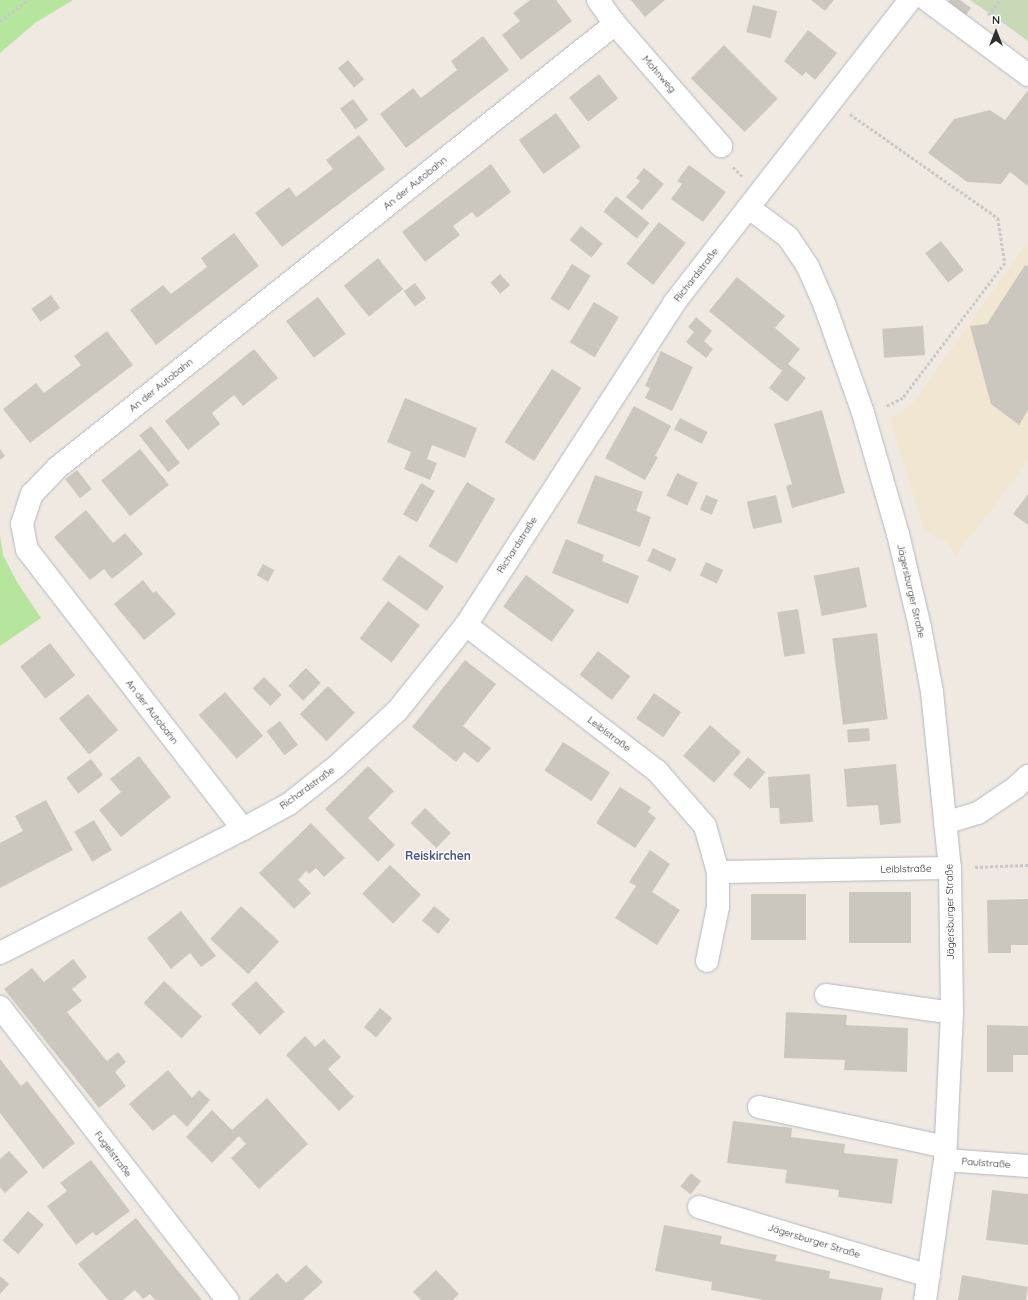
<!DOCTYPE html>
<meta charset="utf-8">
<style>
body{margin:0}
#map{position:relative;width:1028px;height:1300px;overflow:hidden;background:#efe9e1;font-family:Quicksand,sans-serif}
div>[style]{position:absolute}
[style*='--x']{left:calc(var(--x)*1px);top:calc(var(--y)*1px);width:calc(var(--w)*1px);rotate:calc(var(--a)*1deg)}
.education>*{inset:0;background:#f0e6d1}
.green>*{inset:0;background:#b6e59e}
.cemetery>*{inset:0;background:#c8d9b8}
.building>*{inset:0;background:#cbc7bf;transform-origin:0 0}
.path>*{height:2.5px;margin-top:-1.25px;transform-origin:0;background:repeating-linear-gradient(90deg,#c9c9c9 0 3px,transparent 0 5px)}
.roads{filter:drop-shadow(0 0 1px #b4b7c1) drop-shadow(0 0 1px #b4b7c1)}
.minor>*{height:22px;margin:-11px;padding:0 11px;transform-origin:11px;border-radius:11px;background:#fff}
span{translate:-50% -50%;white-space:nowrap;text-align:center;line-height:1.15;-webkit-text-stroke:3px #fff;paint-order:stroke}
.street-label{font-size:10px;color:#2e2e2e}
.quarter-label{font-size:12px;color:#4d5680;font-weight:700}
.north{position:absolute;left:976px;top:12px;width:40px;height:40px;-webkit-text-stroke:3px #fff;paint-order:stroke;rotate:0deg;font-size:11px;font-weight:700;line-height:16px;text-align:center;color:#2e2e2e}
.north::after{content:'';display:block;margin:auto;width:14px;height:18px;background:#2e2e2e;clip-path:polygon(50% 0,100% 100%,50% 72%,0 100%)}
</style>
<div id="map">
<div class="education">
<i style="clip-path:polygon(1028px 242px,1028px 462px,955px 556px,948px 543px,925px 532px,890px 419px,910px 407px)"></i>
</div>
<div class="green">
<i style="clip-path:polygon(0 0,73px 0,35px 23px,0 53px)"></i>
<i style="clip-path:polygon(0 534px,3px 555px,17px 582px,41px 618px,0 646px)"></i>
</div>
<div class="cemetery">
<i style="clip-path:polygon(970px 0,1028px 0,1028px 41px,989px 13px)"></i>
</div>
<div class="building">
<i style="clip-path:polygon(530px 0,556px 0,572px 21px,521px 60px,502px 35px,520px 21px,513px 13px)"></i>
<i style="clip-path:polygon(631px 0,665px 0,645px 17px)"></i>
<i style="clip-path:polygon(811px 0,834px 0,825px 11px)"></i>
<i style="clip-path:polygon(950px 0,960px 0,971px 8px,963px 19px,946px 6px)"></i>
<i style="left:753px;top:5px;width:25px;height:28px;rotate:14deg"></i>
<i style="clip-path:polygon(808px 30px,837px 53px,815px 80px,806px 72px,802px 76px,784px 61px)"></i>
<i style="clip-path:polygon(483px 36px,509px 70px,406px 148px,380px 114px,413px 88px,421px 98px,457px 70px,451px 61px)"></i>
<i style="left:724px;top:45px;width:76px;height:47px;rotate:45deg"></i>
<i style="left:348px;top:60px;width:25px;height:13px;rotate:50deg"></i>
<i style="left:599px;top:74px;width:31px;height:38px;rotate:52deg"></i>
<i style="clip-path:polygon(1028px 90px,1028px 186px,1010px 172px,1001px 184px,967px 182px,928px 153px,954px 119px,990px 110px,1005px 120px)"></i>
<i style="left:353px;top:99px;width:26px;height:16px;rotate:54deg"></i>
<i style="left:556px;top:113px;width:42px;height:46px;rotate:54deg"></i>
<i style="clip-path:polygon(359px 135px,385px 169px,282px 247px,255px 213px,289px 187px,296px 197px,333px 169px,326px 160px)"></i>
<i style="clip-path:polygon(491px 164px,511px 192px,477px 218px,472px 212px,453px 226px,460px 235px,425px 262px,402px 232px)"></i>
<i style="clip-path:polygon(689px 165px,726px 192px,703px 222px,671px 199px,682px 184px,677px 181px)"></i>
<i style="clip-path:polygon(644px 168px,664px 184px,642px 210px,626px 197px,640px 181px,636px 178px)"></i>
<i style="left:616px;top:196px;width:43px;height:20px;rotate:39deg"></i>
<i style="left:659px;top:222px;width:34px;height:53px;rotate:38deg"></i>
<i style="left:581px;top:226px;width:28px;height:18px;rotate:39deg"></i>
<i style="clip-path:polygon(234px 233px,259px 266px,156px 345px,130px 310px,163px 285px,171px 294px,207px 267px,201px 258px)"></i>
<i style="left:941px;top:241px;width:37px;height:20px;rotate:52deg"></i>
<i style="left:378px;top:258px;width:40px;height:44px;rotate:51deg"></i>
<i style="left:572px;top:264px;width:22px;height:41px;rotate:32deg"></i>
<i style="clip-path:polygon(1025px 265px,1028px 266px,1028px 410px,1019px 425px,991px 404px,970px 326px,987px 324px)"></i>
<i style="left:500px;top:274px;width:15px;height:13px;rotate:48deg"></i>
<i style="clip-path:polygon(737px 277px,785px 316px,775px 328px,800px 349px,788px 364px,806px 378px,787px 402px,769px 388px,782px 371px,709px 311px)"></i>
<i style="left:415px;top:283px;width:19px;height:14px;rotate:54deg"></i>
<i style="left:51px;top:295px;width:16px;height:24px;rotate:55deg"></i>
<i style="left:318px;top:297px;width:46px;height:40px;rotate:53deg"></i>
<i style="left:594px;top:302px;width:29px;height:47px;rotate:31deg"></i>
<i style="clip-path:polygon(696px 317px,712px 331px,704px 341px,713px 349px,706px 358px,686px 342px,694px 332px,688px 327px)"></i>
<i style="left:923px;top:326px;width:29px;height:41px;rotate:86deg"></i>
<i style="clip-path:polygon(107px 331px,133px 365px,30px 443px,3px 409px,36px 383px,44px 393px,81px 365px,74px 356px)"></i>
<i style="clip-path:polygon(254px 349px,278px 378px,243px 406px,234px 395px,212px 413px,220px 424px,188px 450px,165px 421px)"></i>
<i style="clip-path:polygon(661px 351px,693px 367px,672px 411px,645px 398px,650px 388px,645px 386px)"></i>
<i style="left:552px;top:369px;width:35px;height:87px;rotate:33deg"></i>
<i style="clip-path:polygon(405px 398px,477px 428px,465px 458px,432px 445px,427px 459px,437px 463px,430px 480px,404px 469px,411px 452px,387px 442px)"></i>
<i style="clip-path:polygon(634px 406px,671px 426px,655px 456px,658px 457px,645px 480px,605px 458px)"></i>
<i style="clip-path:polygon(822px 410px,845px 493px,792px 508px,786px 486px,792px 484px,774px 424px)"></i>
<i style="left:680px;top:418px;width:31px;height:13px;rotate:27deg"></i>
<i style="left:151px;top:426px;width:47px;height:15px;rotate:52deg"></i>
<i style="clip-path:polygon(0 449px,5px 456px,0 460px)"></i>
<i style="left:140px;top:449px;width:46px;height:50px;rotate:51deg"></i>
<i style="left:77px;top:470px;width:24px;height:15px;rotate:52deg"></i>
<i style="left:677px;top:473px;width:23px;height:25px;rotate:25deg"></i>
<i style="clip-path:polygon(595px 475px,643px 492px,636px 511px,651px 517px,640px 547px,577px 523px)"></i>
<i style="left:467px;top:482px;width:33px;height:75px;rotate:31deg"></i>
<i style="left:421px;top:483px;width:16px;height:36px;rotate:30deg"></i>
<i style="clip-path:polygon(1028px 494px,1028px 525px,1013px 514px)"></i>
<i style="left:706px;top:495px;width:13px;height:16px;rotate:23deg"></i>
<i style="left:776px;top:495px;width:28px;height:30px;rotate:77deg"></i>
<i style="clip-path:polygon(86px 510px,113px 543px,125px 533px,143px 554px,112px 579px,104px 569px,90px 580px,54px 537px)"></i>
<i style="clip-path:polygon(566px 539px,604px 555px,602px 561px,639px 576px,628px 604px,552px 573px)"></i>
<i style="left:653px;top:548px;width:26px;height:14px;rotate:25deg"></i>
<i style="left:399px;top:555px;width:55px;height:30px;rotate:35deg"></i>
<i style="left:706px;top:562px;width:19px;height:15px;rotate:25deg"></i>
<i style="left:263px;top:564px;width:13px;height:13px;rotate:29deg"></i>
<i style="left:859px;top:567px;width:41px;height:46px;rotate:79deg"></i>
<i style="left:526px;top:575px;width:60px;height:39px;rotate:36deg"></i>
<i style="clip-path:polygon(143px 580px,153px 593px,156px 591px,176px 614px,144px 640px,114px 604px)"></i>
<i style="left:388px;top:601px;width:40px;height:47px;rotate:37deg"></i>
<i style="left:798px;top:609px;width:45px;height:21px;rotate:81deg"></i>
<i style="left:877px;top:633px;width:87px;height:45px;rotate:83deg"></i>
<i style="left:50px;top:643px;width:41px;height:38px;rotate:52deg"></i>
<i style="left:598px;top:651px;width:41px;height:30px;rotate:38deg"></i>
<i style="clip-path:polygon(465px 660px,496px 684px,463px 726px,491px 748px,478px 763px,464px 752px,456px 762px,412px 727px)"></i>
<i style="left:306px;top:668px;width:21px;height:25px;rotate:45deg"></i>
<i style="left:264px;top:677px;width:25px;height:16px;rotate:45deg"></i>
<i style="left:328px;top:686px;width:38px;height:40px;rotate:45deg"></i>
<i style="left:225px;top:692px;width:58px;height:35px;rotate:49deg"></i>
<i style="left:654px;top:693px;width:33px;height:31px;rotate:35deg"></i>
<i style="left:88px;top:694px;width:47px;height:38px;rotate:50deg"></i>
<i style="left:280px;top:721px;width:30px;height:17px;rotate:53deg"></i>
<i style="left:710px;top:725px;width:41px;height:41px;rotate:41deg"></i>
<i style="left:869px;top:728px;width:13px;height:22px;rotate:86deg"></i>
<i style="left:563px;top:742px;width:56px;height:34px;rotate:33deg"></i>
<i style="clip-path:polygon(139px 756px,171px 797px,121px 837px,99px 810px,121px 792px,110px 779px)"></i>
<i style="left:748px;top:757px;width:23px;height:23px;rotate:41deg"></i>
<i style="left:91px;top:759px;width:20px;height:31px;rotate:53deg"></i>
<i style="clip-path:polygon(896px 764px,901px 823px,880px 825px,878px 805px,847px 807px,844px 769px)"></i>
<i style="clip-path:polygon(368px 766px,394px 791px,368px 818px,395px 845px,378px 862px,325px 809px)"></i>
<i style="clip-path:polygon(810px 774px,813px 822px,780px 824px,779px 808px,770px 808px,768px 777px)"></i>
<i style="clip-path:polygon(620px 787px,651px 807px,648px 812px,656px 818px,635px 848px,596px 823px)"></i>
<i style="clip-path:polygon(46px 800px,73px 850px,0 888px,0 843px,23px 831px,15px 816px)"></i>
<i style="left:425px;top:808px;width:36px;height:21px;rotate:44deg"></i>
<i style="left:94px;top:820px;width:35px;height:23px;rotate:59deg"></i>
<i style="clip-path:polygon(311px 823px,345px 858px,324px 877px,316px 868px,309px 874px,306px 871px,298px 880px,311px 893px,294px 909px,259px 873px)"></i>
<i style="clip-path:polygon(650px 850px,670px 864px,652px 892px,680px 910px,657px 945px,615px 918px,636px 886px,629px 882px)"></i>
<i style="left:390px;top:865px;width:43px;height:40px;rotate:44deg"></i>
<i style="left:911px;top:892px;width:51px;height:62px;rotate:90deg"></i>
<i style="left:751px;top:894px;width:55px;height:46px"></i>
<i style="clip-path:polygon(1028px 899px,1028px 945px,1011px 945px,1011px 953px,988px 953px,987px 900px)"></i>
<i style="left:241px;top:906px;width:52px;height:45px;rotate:43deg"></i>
<i style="left:434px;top:906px;width:21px;height:19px;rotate:39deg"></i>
<i style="clip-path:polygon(181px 911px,216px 956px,201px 967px,190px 953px,171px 969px,147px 938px)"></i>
<i style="clip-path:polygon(73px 959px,87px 977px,72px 989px,82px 1001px,67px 1012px,107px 1061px,118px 1052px,126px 1062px,115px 1072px,126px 1086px,99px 1108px,4px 989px,32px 968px,44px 982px)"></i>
<i style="left:164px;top:981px;width:52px;height:30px;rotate:43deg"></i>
<i style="left:256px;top:981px;width:42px;height:34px;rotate:47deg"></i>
<i style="left:380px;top:1008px;width:16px;height:25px;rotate:40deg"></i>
<i style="clip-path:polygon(786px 1012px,847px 1015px,846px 1025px,908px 1028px,907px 1072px,844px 1070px,845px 1060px,784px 1058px)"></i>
<i style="clip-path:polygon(987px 1025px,1028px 1026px,1028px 1055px,1013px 1055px,1013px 1072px,987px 1072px)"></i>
<i style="clip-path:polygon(305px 1036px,315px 1047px,324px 1039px,341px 1057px,328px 1069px,354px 1097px,339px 1111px,286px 1055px)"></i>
<i style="clip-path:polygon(0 1059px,21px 1086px,27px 1081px,75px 1143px,43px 1169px,0 1113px)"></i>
<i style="clip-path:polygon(168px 1070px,192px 1098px,199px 1090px,210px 1100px,187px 1127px,174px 1114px,153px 1131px,129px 1104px)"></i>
<i style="clip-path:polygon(267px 1098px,308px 1144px,259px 1189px,231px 1158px,246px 1144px,239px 1136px,212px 1163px,186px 1137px,212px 1110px,232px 1130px)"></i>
<i style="clip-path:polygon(733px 1121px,792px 1128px,791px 1137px,845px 1144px,844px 1153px,898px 1159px,892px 1204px,838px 1197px,839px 1190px,785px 1183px,787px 1170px,727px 1163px)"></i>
<i style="clip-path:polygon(9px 1151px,28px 1172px,5px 1193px,0 1187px,0 1159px)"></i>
<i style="clip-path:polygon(91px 1160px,130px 1211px,96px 1236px,93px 1232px,76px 1245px,47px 1206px,67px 1191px,60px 1183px)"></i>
<i style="left:691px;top:1173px;width:13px;height:17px;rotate:39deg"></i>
<i style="clip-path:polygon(992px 1190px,1028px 1194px,1028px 1245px,986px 1240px)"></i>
<i style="left:28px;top:1211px;width:21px;height:39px;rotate:41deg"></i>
<i style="clip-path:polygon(136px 1218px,178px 1271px,202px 1300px,155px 1300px,150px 1294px,143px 1299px,135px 1290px,123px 1300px,108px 1300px,78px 1264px)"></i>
<i style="clip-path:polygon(664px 1225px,722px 1236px,720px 1244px,777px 1255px,775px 1261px,830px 1271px,829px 1278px,883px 1288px,881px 1300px,764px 1300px,711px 1290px,712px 1282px,655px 1271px)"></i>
<i style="clip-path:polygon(306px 1265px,323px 1282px,303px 1300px,248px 1300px,277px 1273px,286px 1283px)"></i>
<i style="clip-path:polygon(436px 1270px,459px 1294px,453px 1300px,421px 1300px,413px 1292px)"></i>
<i style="clip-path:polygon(962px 1275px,1028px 1287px,1026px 1300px,958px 1300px)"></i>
<i style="clip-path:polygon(0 1276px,9px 1284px,0 1294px)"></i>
</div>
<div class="path">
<i style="--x:988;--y:15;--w:19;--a:-51"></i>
<i style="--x:0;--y:21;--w:35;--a:-37"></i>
<i style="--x:850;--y:114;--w:181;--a:35.1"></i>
<i style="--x:998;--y:218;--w:46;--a:81.2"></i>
<i style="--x:1005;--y:263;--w:169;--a:127.1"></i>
<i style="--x:903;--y:398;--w:20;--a:153"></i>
<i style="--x:733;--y:167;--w:13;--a:45"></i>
<i style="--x:975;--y:867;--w:53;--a:-2.2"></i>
</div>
<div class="roads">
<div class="minor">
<i style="--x:598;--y:0;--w:29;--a:55"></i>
<i style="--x:615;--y:24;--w:162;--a:49"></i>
<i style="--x:927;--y:0;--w:126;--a:36.6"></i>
<i style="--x:749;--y:208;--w:49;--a:36.6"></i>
<i style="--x:788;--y:237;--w:36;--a:56"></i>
<i style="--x:808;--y:267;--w:43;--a:66.4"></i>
<i style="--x:825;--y:306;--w:114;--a:70.4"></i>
<i style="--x:863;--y:413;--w:126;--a:73.9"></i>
<i style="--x:898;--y:534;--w:96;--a:76.7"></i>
<i style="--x:920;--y:627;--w:66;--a:79.5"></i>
<i style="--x:932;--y:692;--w:177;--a:84.2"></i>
<i style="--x:950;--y:868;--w:145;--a:89.2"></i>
<i style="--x:952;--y:1013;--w:147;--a:92.7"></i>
<i style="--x:945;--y:1160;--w:141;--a:98.1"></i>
<i style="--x:466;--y:625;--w:240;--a:37.4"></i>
<i style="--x:657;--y:771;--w:73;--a:48.9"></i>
<i style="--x:705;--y:826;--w:48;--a:74.2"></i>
<i style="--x:718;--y:872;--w:35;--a:90"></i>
<i style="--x:718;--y:907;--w:55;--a:101.5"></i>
<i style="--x:945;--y:823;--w:34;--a:-17"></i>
<i style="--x:978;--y:813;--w:45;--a:-34"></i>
<i style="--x:1015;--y:788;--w:18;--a:-43"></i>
<i style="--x:243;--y:829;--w:353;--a:-127.7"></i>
<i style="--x:27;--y:550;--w:26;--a:-101"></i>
<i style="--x:22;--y:524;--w:32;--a:-72"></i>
<i style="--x:32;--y:494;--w:37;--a:-46"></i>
<i style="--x:58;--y:467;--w:712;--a:-38.5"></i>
<i style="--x:718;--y:872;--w:232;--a:-1"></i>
<i style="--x:0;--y:953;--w:273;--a:-27"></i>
<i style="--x:243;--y:829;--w:52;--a:-28.5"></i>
<i style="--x:289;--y:804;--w:63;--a:-38.5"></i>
<i style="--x:338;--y:765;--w:80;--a:-42.5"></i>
<i style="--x:397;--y:711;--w:110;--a:-51.3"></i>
<i style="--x:466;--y:625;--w:383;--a:-57.1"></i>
<i style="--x:674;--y:303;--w:384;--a:-52.1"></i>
<i style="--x:826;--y:995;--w:127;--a:8.1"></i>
<i style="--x:0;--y:1007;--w:371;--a:52.2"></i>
<i style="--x:759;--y:1107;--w:190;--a:12.1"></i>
<i style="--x:945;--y:1160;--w:83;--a:4.1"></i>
<i style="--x:699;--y:1207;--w:240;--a:16.7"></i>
</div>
</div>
<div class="street-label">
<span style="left:659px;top:74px;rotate:49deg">Mohnweg</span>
<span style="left:415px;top:183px;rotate:-39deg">An der Autobahn</span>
<span style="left:696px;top:275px;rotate:-52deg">Richardstraße</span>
<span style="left:161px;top:385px;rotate:-39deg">An der Autobahn</span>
<span style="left:517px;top:545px;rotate:-57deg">Richardstraße</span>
<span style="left:911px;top:591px;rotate:77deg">Jägersburger Straße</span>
<span style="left:152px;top:712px;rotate:52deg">An der Autobahn</span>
<span style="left:609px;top:734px;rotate:37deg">Leiblstraße</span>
<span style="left:307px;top:788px;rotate:-36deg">Richardstraße</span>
<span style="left:906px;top:869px;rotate:-1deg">Leiblstraße</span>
<span style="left:950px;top:912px;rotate:-91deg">Jägersburger Straße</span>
<span style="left:113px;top:1154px;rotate:53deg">Fugelstraße</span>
<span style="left:986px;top:1163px;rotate:4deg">Paulstraße</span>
<span style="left:814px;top:1241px;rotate:17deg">Jägersburger Straße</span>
</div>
<div class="quarter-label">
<span style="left:438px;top:856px">Reiskirchen</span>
</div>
<div class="north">N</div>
</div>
